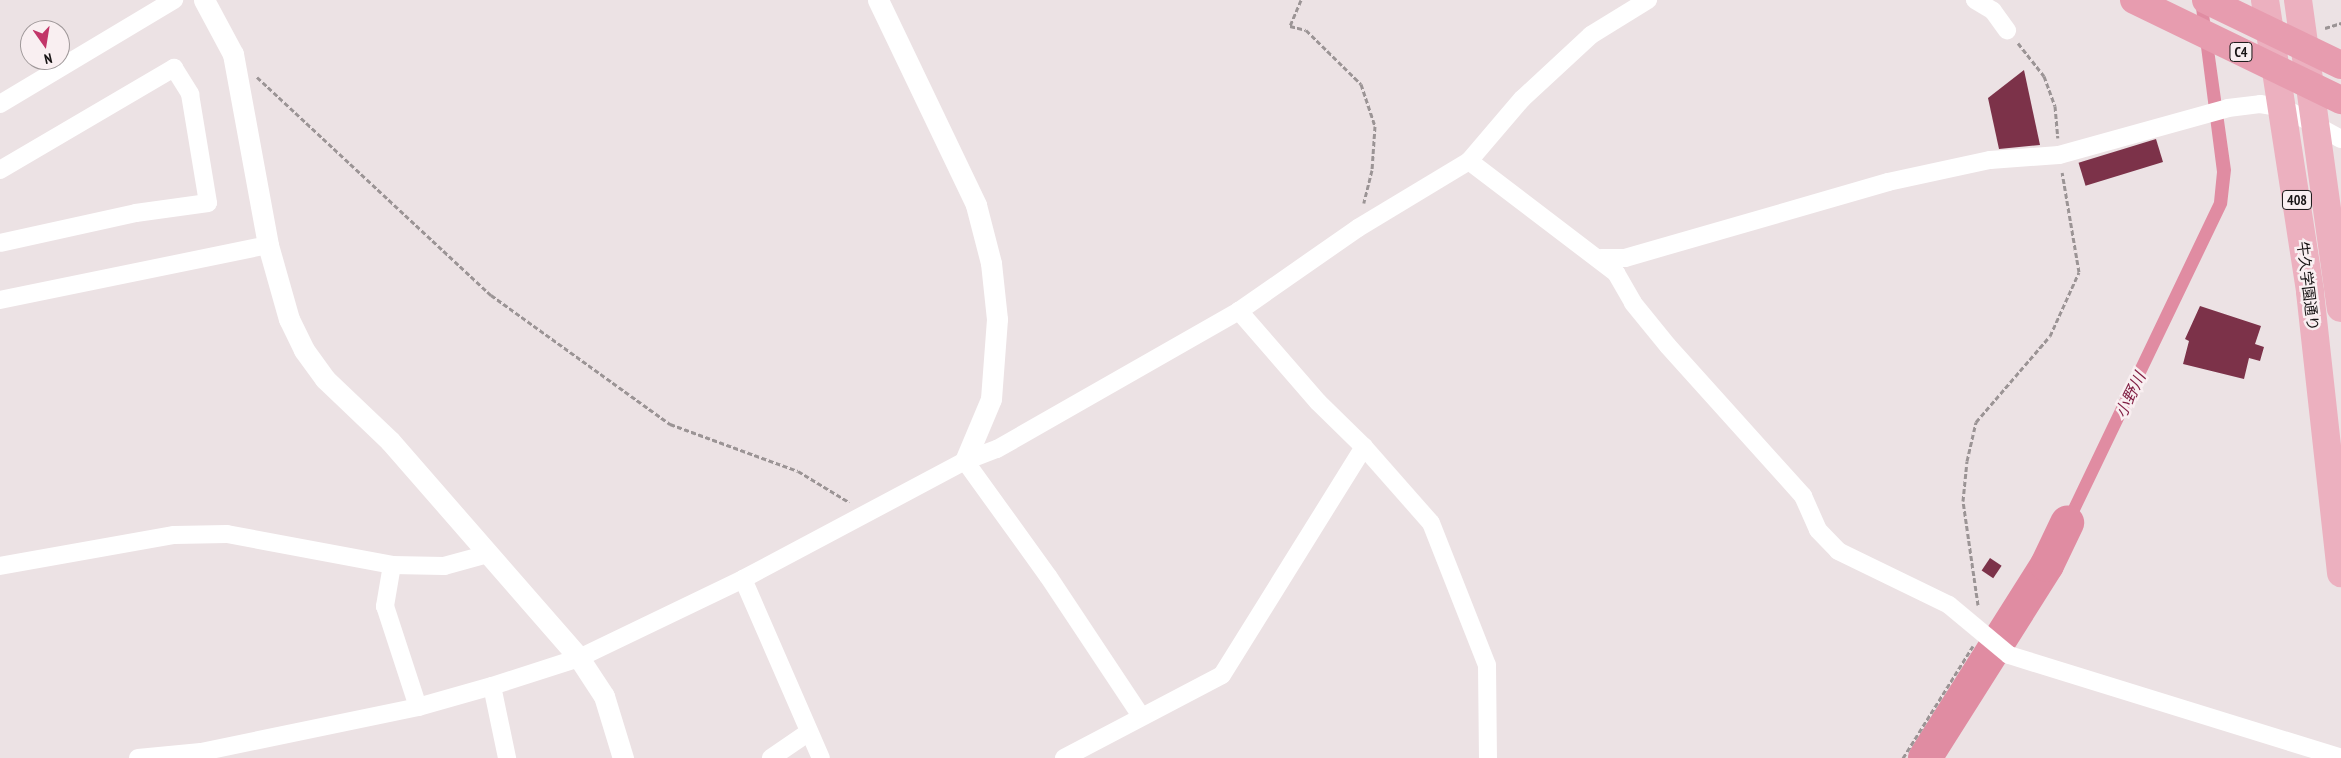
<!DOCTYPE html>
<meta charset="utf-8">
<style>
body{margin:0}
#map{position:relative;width:2341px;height:758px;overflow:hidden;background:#ece2e4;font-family:"PT Sans Narrow","Noto Sans JP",sans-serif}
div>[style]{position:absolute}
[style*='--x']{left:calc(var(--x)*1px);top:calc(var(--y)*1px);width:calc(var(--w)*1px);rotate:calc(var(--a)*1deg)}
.water>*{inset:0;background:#e08ca2}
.river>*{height:34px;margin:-17px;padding:0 17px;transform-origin:17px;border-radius:17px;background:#e08ca2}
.building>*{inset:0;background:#7c3249;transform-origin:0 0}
.path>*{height:3px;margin-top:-1.5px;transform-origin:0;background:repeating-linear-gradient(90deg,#9b9495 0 5px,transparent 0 7.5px)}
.minor>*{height:18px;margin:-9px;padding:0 9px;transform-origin:9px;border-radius:9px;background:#fff}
.tertiary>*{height:21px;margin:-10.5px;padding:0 10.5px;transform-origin:10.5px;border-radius:10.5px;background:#fff}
.trunk>*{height:28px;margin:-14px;padding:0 14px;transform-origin:14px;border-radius:14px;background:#ecb0bf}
.motorway>*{height:28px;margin:-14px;padding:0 14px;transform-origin:14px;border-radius:14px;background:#e79caf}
span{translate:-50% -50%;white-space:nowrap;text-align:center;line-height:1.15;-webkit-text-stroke:5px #f9eff1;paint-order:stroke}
.shield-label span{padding:1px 4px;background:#f9eff1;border:1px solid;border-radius:4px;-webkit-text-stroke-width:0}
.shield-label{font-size:14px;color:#181515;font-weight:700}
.street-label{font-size:15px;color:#181515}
.water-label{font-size:16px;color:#7f1c41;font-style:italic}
.north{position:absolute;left:20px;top:20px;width:50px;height:50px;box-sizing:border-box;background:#f9eff1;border:1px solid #9f9899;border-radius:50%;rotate:167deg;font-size:14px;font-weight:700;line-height:20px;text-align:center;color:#181515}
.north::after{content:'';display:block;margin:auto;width:18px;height:22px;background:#c23669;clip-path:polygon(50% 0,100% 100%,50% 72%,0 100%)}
</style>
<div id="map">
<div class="water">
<i style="clip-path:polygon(2195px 0,2207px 0,2231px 170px,2227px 205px,2053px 567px,2042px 562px,2214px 202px,2217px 172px)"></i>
</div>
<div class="river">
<i style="--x:1925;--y:758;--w:228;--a:-57.7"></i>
<i style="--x:2047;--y:565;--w:47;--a:-64.5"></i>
</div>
<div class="building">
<i style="clip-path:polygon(2024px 70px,2040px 145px,1999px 149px,1988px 98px)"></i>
<i style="left:2156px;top:139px;width:24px;height:81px;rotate:73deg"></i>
<i style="clip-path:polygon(2200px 306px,2261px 326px,2255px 344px,2264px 347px,2260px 361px,2249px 358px,2244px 379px,2183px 364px,2189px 341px,2185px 339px)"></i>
<i style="left:1990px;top:558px;width:14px;height:15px;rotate:34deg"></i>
</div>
<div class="path">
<i style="--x:1301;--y:0;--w:28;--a:113"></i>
<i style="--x:1290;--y:26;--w:16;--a:14"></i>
<i style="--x:1306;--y:30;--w:77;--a:44.5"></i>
<i style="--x:1361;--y:84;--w:44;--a:71.6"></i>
<i style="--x:1375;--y:126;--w:44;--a:93.9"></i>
<i style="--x:1372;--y:170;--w:34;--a:104"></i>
<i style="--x:2325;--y:28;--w:17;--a:-17"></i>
<i style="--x:2018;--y:43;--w:42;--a:51.8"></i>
<i style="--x:2044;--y:76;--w:32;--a:70"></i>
<i style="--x:2055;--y:106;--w:32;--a:85"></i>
<i style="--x:257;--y:77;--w:320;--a:43"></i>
<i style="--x:491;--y:295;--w:221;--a:35.8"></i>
<i style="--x:670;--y:424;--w:136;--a:20.2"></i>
<i style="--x:798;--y:471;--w:60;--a:31.3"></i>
<i style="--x:1978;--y:605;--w:105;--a:-98.2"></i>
<i style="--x:1963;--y:501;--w:40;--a:-84.3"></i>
<i style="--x:1967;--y:461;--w:40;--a:-77"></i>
<i style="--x:1976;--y:422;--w:113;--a:-49.3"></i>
<i style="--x:2050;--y:336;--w:70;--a:-65.6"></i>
<i style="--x:2079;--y:272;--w:101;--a:-99.6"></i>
<i style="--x:1903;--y:758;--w:132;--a:-58"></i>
</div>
<div class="minor">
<i style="--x:1975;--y:0;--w:21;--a:31"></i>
<i style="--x:1993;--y:11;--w:24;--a:54"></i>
<i style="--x:0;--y:104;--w:203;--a:-30.9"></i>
<i style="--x:1469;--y:161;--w:185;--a:37.3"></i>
<i style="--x:1616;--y:273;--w:34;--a:60"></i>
<i style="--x:1633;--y:303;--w:55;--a:50.9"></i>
<i style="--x:1668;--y:346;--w:202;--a:48"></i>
<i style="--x:1803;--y:496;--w:37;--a:66"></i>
<i style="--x:1818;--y:530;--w:29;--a:46"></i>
<i style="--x:1838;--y:551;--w:123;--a:25.9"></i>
<i style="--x:1949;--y:605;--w:78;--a:39.8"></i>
<i style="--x:2009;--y:655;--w:348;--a:17.2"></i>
<i style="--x:0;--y:170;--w:202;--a:-30.4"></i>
<i style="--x:174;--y:68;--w:31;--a:58"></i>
<i style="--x:190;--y:94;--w:110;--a:80.6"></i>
<i style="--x:208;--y:203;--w:73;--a:172.1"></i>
<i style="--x:136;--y:213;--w:139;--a:167.6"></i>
<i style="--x:1601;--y:258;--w:24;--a:0"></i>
<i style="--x:1625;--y:258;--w:274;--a:-16.1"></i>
<i style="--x:1888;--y:182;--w:104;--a:-12.2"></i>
<i style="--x:1990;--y:160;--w:69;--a:-4.1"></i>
<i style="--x:2059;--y:155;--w:175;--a:-15.5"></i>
<i style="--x:2228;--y:108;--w:32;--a:-7"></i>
<i style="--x:2260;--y:104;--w:24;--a:9"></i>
<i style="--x:2284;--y:108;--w:65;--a:28.5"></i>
<i style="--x:0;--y:300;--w:274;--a:-11.6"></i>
<i style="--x:1364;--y:447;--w:101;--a:48.6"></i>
<i style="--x:1431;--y:523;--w:153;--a:68.5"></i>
<i style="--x:1487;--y:665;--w:93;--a:89.4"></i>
<i style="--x:965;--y:461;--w:142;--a:54.2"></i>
<i style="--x:1048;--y:576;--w:168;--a:56.4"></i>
<i style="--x:392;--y:565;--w:42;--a:99.7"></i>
<i style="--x:385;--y:606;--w:106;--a:71.9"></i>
<i style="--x:0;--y:566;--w:177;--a:-10.1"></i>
<i style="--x:174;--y:535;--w:53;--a:-1.1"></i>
<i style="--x:227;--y:534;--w:168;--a:10.6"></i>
<i style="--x:392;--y:565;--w:52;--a:1.1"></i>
<i style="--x:444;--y:566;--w:46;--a:-15.3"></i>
<i style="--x:743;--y:579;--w:195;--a:66.5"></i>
<i style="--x:492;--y:686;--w:74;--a:78.2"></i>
<i style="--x:138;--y:758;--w:63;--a:-5.4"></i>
<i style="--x:201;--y:752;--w:222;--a:-11.7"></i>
<i style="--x:418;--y:707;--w:77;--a:-15.8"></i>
<i style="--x:492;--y:686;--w:91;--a:-17.8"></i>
<i style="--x:579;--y:658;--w:182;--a:-25.7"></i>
<i style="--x:743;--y:579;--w:251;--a:-28"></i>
<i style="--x:965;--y:461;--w:34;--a:-21"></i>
<i style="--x:997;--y:449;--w:279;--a:-29.7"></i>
<i style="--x:1239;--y:311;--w:145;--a:-34.9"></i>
<i style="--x:1358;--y:228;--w:130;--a:-31.1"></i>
<i style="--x:1469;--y:161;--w:82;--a:-49.5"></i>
<i style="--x:1522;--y:99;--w:94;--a:-42.8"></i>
<i style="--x:1591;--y:35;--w:67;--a:-31.6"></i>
<i style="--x:771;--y:758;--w:46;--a:-34.4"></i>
<i style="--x:1064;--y:758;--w:178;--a:-27.7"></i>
<i style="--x:1222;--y:675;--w:269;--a:-58.1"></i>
<i style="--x:1364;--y:447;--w:64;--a:-135.6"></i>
<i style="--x:1318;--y:402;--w:121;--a:-131"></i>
</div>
<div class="tertiary">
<i style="--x:204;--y:0;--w:61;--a:61.8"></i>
<i style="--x:233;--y:54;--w:194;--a:79.6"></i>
<i style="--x:268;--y:245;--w:77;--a:74.2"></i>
<i style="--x:289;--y:319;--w:34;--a:64"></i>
<i style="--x:304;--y:350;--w:36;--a:54"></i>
<i style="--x:325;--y:379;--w:90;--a:43.6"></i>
<i style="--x:390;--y:441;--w:288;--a:48.9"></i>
<i style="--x:579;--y:658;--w:45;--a:56.7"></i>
<i style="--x:604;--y:696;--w:65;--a:73"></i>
<i style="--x:878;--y:0;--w:227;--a:64.4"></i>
<i style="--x:976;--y:205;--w:60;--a:75.5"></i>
<i style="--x:991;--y:263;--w:56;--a:83.9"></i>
<i style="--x:997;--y:319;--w:80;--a:94.3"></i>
<i style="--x:991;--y:399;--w:67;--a:112.8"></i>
</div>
<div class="trunk">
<i style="--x:2265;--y:0;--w:295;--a:81.2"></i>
<i style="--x:2310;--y:292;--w:283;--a:83.7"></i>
<i style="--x:2298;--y:0;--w:311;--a:82.1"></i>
</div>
<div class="motorway">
<i style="--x:2134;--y:0;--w:230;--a:25.8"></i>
<i style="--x:2206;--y:0;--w:150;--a:25.7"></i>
</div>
<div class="shield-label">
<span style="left:2241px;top:52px">C4</span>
<span style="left:2297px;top:200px">408</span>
</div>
<div class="street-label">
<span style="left:2308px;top:286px;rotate:83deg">牛久学園通り</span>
</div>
<div class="water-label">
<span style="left:2130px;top:395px;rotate:-64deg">小野川</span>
</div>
<div class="north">N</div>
</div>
